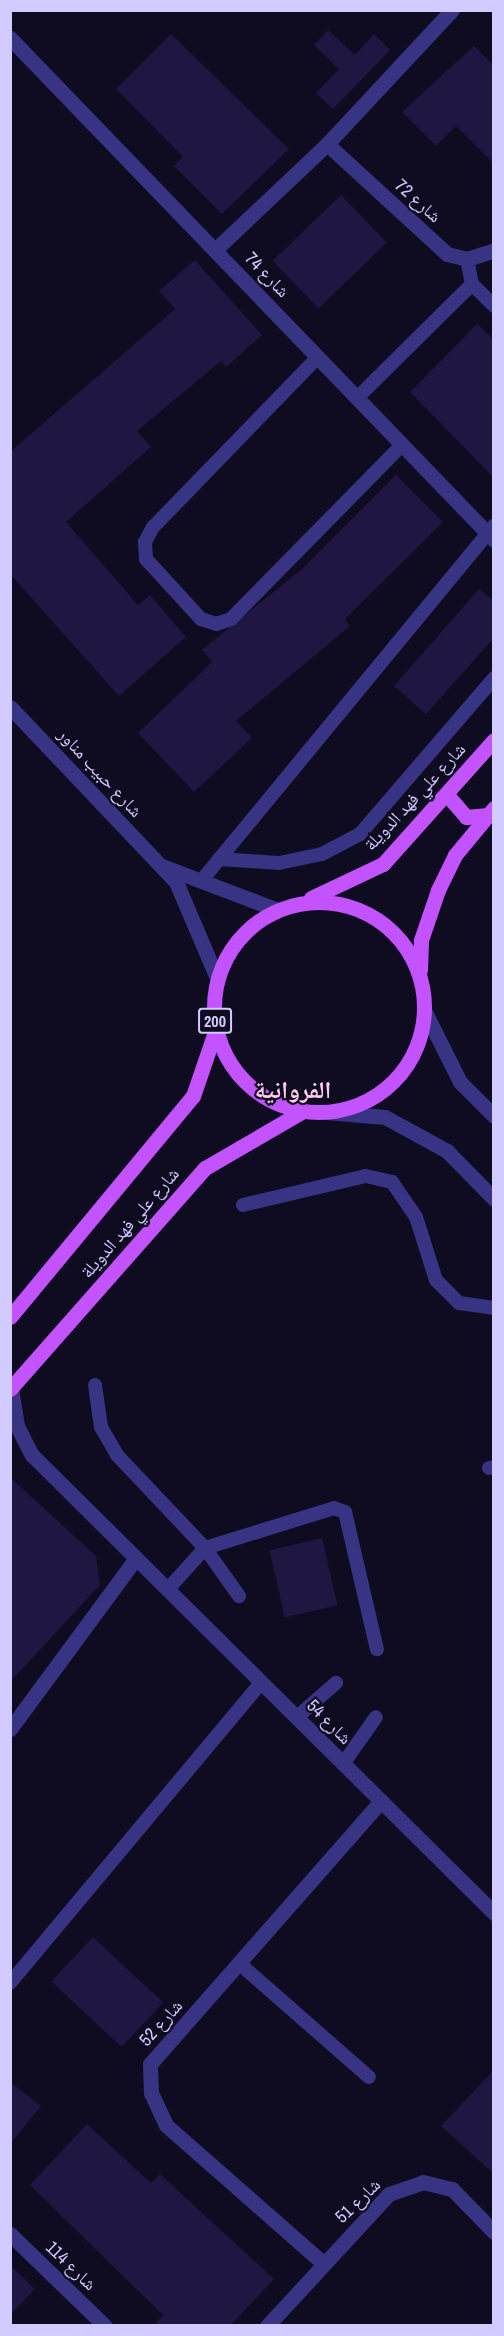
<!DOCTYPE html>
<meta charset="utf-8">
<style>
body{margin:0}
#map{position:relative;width:504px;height:2336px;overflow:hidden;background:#0f0b20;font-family:"Archivo Narrow","Noto Naskh Arabic",sans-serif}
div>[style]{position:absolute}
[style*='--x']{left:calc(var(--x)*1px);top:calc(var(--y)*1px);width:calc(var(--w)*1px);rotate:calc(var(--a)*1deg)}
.building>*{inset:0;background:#201642;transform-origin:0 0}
.service>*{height:14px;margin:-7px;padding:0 7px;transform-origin:7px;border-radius:7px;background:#383383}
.minor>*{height:15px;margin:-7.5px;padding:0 7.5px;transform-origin:7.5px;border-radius:7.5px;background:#383383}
.tertiary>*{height:15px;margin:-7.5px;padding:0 7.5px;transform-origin:7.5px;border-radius:7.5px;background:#383383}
.primary>*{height:15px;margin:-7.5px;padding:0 7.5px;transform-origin:7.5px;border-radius:7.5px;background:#c352ff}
.primary>.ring{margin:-7.5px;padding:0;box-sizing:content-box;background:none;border:15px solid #c352ff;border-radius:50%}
span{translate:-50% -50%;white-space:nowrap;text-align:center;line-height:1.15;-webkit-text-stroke:4.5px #0f0b20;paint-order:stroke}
.shield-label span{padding:2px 4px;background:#0f0b20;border:2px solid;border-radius:4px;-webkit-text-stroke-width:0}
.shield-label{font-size:16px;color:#d2cbff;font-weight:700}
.street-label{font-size:18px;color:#d2cbff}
.district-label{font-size:24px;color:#ffcdeb;font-weight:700}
.frame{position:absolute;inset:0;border:12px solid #d2cbff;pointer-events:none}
</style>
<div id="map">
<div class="building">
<i style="clip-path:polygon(328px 30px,355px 55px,374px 34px,390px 50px,333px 109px,316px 93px,339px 69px,314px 45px)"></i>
<i style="clip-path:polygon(171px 34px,289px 149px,222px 214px,174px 166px,183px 157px,116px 89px)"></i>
<i style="clip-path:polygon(474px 46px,494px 66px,494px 164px,456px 126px,436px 146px,402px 112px)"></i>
<i style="left:341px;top:195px;width:66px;height:95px;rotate:46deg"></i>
<i style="clip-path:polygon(195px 260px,262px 335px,226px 367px,221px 361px,137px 431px,151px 447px,66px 522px,138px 605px,150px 595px,186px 637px,119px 696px,10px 574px,10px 452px,175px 309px,159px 291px)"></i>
<i style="clip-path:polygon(477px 324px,494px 340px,494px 478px,410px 392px)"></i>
<i style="clip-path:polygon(396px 475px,443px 522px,345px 619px,350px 626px,236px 721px,252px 738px,194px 792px,138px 733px,212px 662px,202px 650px,303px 568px)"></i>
<i style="clip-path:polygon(479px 589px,494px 601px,494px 638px,426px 714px,394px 686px)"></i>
<i style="clip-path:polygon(10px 1477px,96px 1556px,100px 1585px,10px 1682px)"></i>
<i style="left:322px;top:1538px;width:69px;height:54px;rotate:77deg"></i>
<i style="left:93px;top:1937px;width:96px;height:61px;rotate:43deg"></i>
<i style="clip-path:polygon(494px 2070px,494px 2174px,441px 2126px)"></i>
<i style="clip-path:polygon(10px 2082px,41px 2106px,10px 2144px)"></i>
<i style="clip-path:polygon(87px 2124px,151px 2183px,160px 2174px,274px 2279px,231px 2325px,154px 2325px,163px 2315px,30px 2185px)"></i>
<i style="clip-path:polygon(10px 2265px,35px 2289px,10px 2315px)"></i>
</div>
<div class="service">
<i style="--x:467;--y:259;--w:25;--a:79"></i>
<i style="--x:472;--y:284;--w:31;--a:45"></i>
<i style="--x:318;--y:357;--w:237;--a:134.1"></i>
<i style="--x:153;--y:527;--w:17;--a:118"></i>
<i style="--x:145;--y:542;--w:17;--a:87"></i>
<i style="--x:146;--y:559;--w:81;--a:47.5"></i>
<i style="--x:201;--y:619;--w:16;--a:18"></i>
<i style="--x:216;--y:624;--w:16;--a:-18"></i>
<i style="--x:231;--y:619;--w:244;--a:-45.5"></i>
<i style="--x:357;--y:398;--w:162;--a:-44.7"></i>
<i style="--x:219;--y:859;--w:60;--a:3.8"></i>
<i style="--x:279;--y:863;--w:44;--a:-11.8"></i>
<i style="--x:322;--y:854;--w:43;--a:-27.8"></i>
<i style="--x:360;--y:834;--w:206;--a:-49.3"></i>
<i style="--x:202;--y:880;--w:459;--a:-50.5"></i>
<i style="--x:243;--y:1205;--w:126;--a:-13.3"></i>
<i style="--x:366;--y:1176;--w:27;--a:13"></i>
<i style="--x:392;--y:1182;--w:42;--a:55.6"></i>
<i style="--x:416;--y:1217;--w:66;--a:72.4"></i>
<i style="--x:436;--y:1280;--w:33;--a:45"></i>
<i style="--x:459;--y:1303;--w:35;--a:8"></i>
<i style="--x:95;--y:1385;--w:42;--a:81.9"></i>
<i style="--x:101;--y:1427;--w:32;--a:60"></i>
<i style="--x:117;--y:1455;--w:128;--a:46.6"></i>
<i style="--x:205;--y:1548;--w:59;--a:54.7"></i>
<i style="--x:489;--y:1468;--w:5;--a:-11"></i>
<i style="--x:168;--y:1589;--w:55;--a:-47.9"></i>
<i style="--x:205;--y:1548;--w:135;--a:-17.2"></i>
<i style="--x:334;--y:1508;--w:12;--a:20"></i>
<i style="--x:345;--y:1512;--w:141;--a:76.9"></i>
<i style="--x:297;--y:1717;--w:52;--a:-41.1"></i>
<i style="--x:343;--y:1764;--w:57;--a:-54.9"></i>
<i style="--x:241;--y:1965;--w:170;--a:41.2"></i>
<i style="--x:10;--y:1983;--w:391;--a:-50.1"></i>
</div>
<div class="minor">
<i style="--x:10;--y:38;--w:697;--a:46.05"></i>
<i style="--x:327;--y:144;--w:163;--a:42.5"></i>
<i style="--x:447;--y:254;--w:21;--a:14"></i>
<i style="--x:467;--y:259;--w:28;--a:-18"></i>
<i style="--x:216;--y:249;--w:153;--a:-43.4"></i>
<i style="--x:327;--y:144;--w:183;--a:-47"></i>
<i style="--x:10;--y:707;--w:241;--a:46.5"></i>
<i style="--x:176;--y:882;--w:104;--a:66.9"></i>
<i style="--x:162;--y:866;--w:124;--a:20.8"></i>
<i style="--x:11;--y:1388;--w:38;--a:81"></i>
<i style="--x:17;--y:1426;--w:33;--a:63"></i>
<i style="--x:32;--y:1455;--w:651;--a:44.75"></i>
<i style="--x:10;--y:1729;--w:212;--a:-53.6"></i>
<i style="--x:10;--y:2234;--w:132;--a:44.1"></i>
<i style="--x:324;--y:2264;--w:210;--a:-138.7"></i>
<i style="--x:166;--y:2125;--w:35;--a:-115"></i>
<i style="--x:151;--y:2093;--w:29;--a:-92"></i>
<i style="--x:150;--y:2064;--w:350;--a:-48.7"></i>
<i style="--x:267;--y:2326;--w:180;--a:-47.3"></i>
<i style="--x:389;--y:2194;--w:36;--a:-19"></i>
<i style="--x:423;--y:2182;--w:30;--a:14"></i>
<i style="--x:452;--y:2189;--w:60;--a:45.7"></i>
</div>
<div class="tertiary">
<i style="--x:425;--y:1012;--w:78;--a:63.4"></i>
<i style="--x:460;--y:1082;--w:48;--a:45"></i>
<i style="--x:326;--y:1112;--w:59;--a:4.8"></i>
<i style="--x:385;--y:1117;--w:71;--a:28.7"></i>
<i style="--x:447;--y:1151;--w:67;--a:45.6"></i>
</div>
<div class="primary">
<i style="--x:448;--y:796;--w:28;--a:49"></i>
<i style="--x:466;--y:817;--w:22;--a:-5"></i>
<i style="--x:311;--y:898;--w:80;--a:-25.3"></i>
<i style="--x:383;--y:864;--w:166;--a:-48.2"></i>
<i class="ring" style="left:214px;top:902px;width:195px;height:195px"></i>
<i style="--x:420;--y:970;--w:30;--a:-88"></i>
<i style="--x:421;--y:940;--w:53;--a:-71.2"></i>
<i style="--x:438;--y:890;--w:39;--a:-64"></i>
<i style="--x:455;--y:855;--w:61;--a:-50.3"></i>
<i style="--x:10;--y:1317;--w:287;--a:-50.4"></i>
<i style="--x:193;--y:1096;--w:71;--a:-71.1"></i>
<i style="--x:10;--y:1389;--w:295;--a:-48.6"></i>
<i style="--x:205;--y:1168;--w:113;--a:-30.2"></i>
</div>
<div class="shield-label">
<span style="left:215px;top:1021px">200</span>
</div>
<div class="street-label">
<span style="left:418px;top:201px;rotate:42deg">شارع 72</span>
<span style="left:267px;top:275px;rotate:46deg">شارع 74</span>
<span style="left:100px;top:773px;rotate:47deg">شارع حبيب مناور</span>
<span style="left:415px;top:797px;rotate:-47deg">شارع علي فهد الدويلة</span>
<span style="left:130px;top:1223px;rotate:-49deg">شارع علي فهد الدويلة</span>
<span style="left:329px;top:1722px;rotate:45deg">شارع 54</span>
<span style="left:161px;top:2023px;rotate:-48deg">شارع 52</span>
<span style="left:358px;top:2201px;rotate:-44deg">شارع 51</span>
<span style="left:71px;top:2266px;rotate:44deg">شارع 114</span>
</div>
<div class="district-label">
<span style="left:293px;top:1090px">الفروانية</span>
</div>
<div class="frame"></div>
</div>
